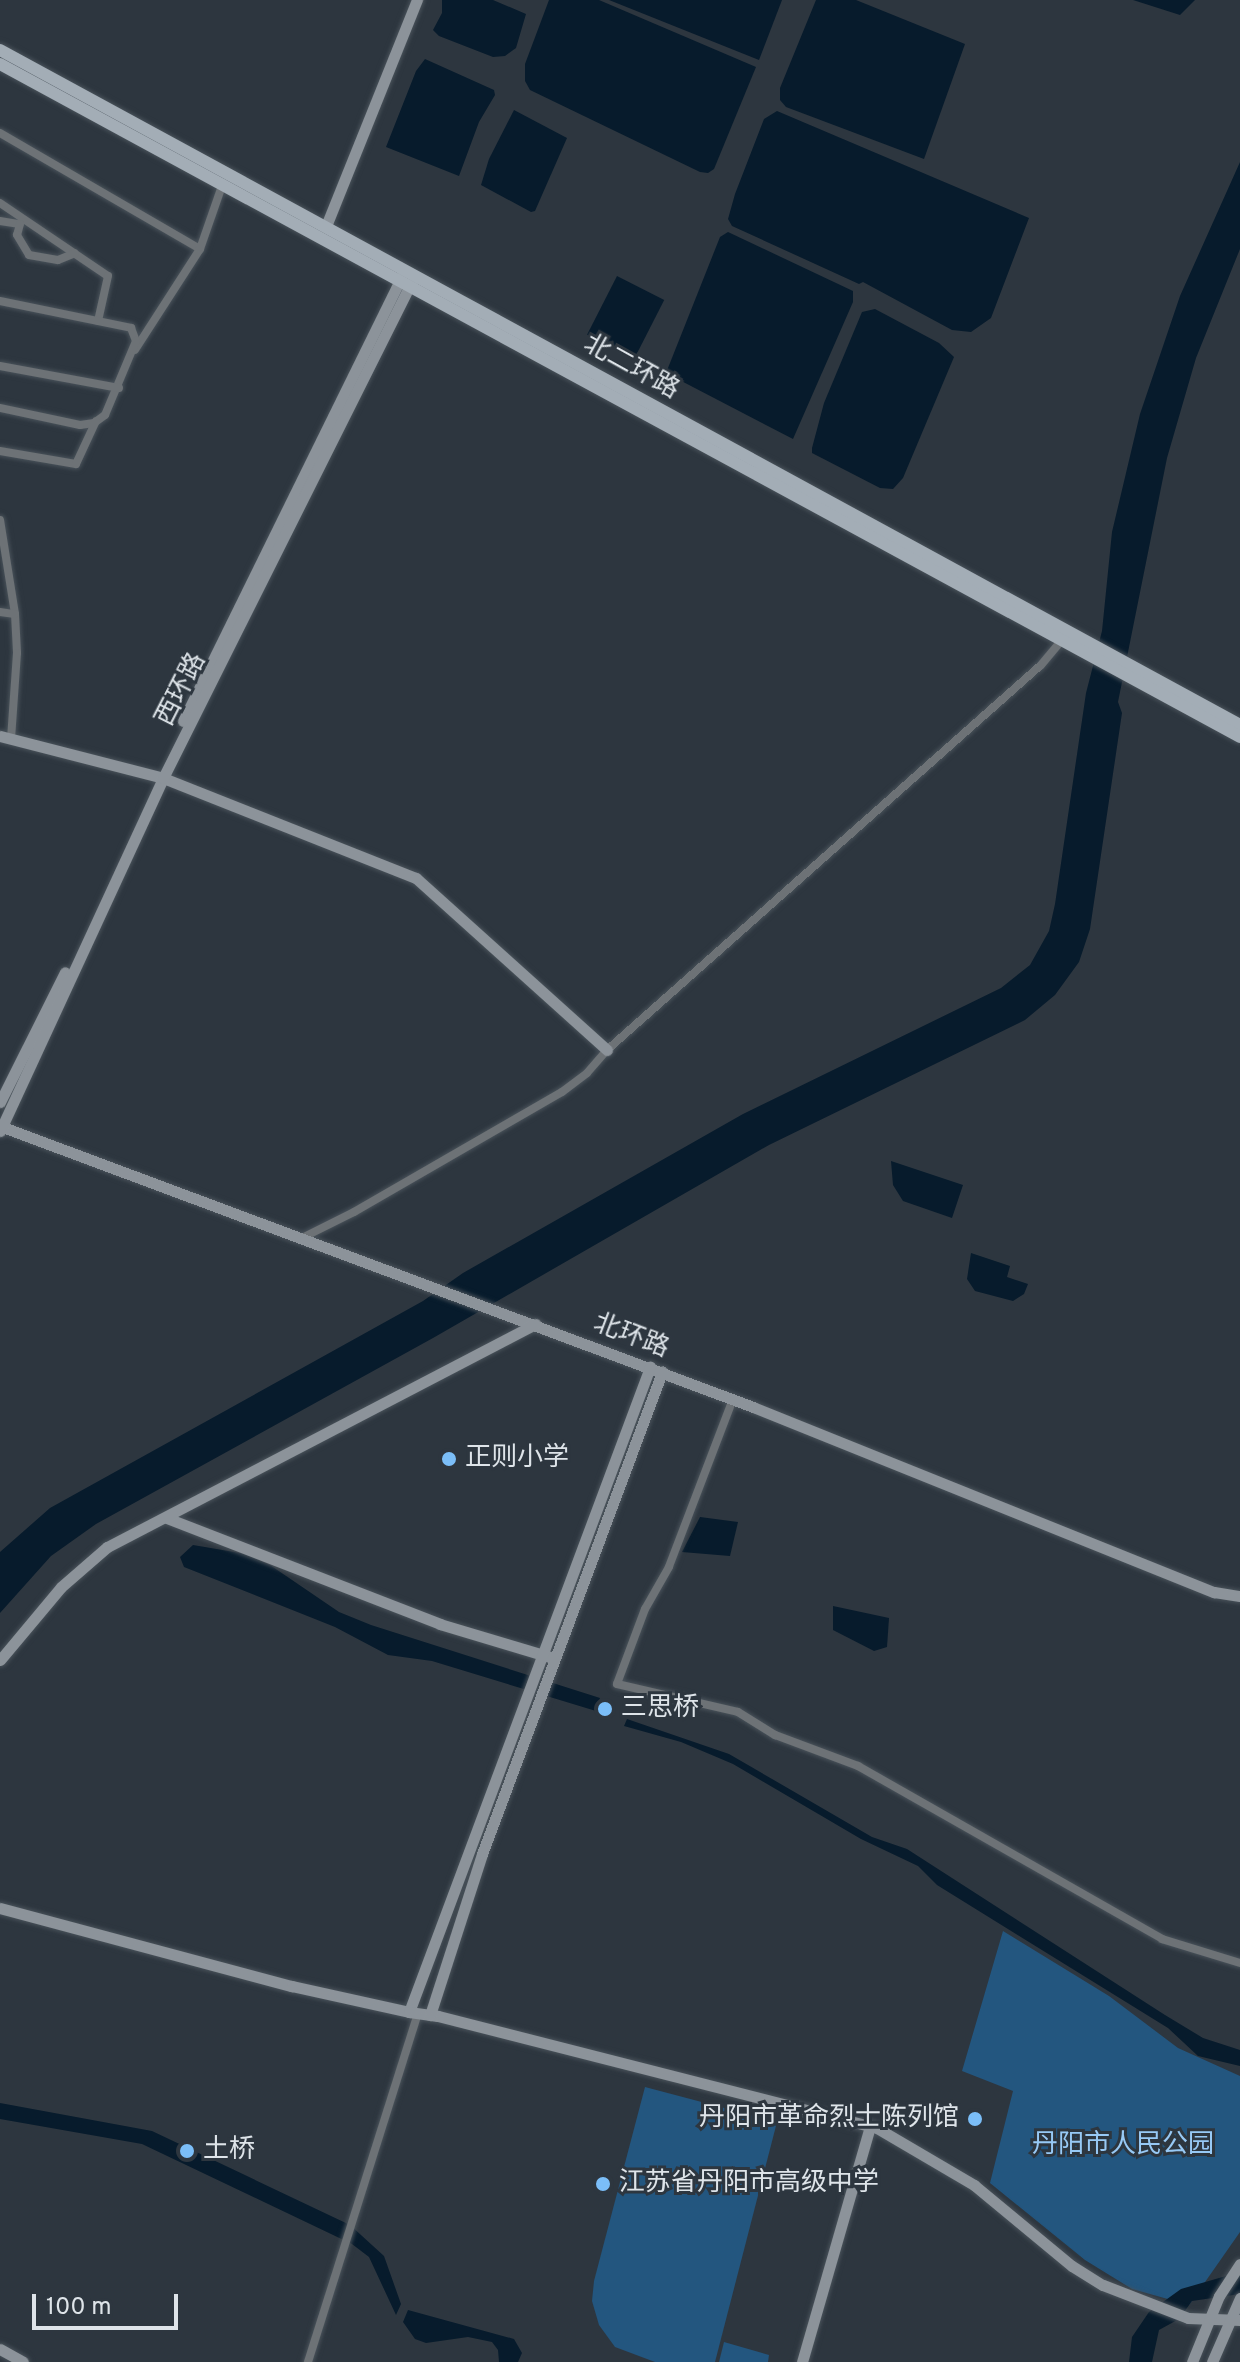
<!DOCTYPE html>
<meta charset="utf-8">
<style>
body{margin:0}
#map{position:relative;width:1240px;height:2362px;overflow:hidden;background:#2d363f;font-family:Overpass,"Noto Sans SC",sans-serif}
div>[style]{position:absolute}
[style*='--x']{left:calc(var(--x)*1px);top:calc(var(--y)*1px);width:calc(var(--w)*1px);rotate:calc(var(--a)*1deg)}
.green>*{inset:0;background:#23567f}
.water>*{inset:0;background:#071b2c;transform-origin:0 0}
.roads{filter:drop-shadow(0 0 2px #49525a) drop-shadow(0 0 2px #49525a)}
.street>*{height:8px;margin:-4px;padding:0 4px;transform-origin:4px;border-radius:4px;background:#6d7276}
.secondary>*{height:11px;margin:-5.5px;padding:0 5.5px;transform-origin:5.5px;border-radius:5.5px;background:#8c939a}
.primary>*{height:12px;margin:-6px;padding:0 6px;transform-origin:6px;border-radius:6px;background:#a3adb6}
.dots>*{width:22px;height:22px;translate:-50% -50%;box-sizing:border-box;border:4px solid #2d363f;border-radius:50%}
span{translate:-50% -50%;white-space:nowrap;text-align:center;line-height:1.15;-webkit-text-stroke:6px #2d363f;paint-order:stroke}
.street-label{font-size:26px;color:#dee4e9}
.poi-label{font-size:26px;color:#dee4e9}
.left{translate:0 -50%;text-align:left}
.right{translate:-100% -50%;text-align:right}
.park-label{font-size:26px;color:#97c9f5}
.scale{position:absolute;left:32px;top:2294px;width:146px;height:36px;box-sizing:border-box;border:4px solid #dee4e9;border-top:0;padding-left:10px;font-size:24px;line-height:28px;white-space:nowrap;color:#dee4e9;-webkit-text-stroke:6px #2d363f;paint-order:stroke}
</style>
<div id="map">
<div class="green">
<i style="clip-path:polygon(1003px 1931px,1109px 1996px,1178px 2048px,1240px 2076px,1240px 2232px,1189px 2305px,1132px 2289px,1085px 2260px,990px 2183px,1013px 2091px,962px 2071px)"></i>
<i style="clip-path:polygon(645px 2087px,777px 2122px,715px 2362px,655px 2362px,615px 2347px,599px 2325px,592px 2301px,594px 2281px)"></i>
<i style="clip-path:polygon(724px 2342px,769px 2355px,768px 2362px,719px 2362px)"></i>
</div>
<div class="water">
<i style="clip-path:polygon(442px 0,493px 0,526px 14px,516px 48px,505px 56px,493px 57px,439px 36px,433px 30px,442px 13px)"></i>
<i style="clip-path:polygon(549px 0,599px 0,756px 67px,714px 169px,708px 173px,700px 172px,530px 90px,525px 81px,525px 64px)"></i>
<i style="clip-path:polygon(609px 0,782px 0,759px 60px)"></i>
<i style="clip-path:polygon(816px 0,856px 0,965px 44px,924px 159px,786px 107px,780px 100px,780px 88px)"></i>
<i style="clip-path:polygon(1133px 0,1195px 0,1180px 15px)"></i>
<i style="clip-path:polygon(425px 59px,494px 90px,495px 95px,479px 122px,459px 176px,386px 147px,416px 71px)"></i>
<i style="clip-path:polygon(514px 110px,567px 138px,535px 211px,531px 212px,481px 185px,489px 159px)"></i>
<i style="clip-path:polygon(777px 111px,1029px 218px,991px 318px,971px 332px,952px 330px,863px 282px,859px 284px,732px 226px,728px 219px,735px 194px,764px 119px)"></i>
<i style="clip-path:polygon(1240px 162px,1240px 249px,1196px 358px,1167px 458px,1118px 702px,1122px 713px,1090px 929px,1079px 962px,1055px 995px,1025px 1020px,769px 1145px,433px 1338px,96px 1524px,51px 1556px,0 1613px,0 1552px,50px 1508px,423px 1301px,463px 1273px,743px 1114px,1001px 988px,1030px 965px,1049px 931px,1055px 904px,1086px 693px,1102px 631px,1112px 532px,1140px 414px,1180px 296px)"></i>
<i style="clip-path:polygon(728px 232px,853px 291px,853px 302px,793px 439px,666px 373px,720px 237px)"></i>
<i style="left:617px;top:276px;width:53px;height:66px;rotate:27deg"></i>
<i style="clip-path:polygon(875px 309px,939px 343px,954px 357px,903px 478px,893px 489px,880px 488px,812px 453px,812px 448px,824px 403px,862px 312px)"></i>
<i style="clip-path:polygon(891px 1161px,963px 1185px,952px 1218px,903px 1201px,893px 1185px)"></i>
<i style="clip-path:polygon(971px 1253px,1010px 1266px,1007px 1277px,1028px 1284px,1024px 1294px,1013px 1301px,975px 1291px,967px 1279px)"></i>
<i style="clip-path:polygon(700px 1517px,738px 1522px,730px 1556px,682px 1552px)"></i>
<i style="clip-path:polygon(193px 1545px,246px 1554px,270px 1565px,339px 1612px,371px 1625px,600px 1698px,596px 1711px,432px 1661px,388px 1655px,335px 1627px,184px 1567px,180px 1557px)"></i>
<i style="clip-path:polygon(833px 1606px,889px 1618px,887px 1647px,874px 1651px,833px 1630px)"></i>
<i style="clip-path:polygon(627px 1719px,729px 1754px,872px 1837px,907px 1849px,1165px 2015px,1203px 2038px,1240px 2050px,1240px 2066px,1198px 2056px,1168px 2028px,937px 1885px,918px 1866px,861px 1839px,733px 1764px,681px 1742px,624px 1726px)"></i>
<i style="clip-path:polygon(0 2103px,152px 2131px,350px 2225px,384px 2256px,401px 2304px,396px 2315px,369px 2257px,352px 2244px,142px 2144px,0 2119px)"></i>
<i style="clip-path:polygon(1240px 2272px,1240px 2294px,1192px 2301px,1179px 2319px,1159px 2330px,1152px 2362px,1129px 2362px,1132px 2337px,1149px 2312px,1181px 2289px)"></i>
<i style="clip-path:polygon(408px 2310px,514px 2339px,522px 2353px,518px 2362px,499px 2362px,498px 2350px,492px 2342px,468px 2337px,426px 2343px,415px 2339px,403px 2322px)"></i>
</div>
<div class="roads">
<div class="street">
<i style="--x:0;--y:133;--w:231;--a:30.1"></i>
<i style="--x:200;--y:249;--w:120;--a:122.8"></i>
<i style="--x:0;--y:203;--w:130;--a:34.1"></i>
<i style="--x:108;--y:276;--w:46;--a:102.5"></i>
<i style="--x:0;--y:221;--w:20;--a:9"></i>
<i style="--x:20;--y:224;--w:11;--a:105"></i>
<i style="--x:17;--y:235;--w:23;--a:59"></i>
<i style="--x:29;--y:255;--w:29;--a:10"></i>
<i style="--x:58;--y:260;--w:18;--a:-22"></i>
<i style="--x:200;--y:249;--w:70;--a:-70.8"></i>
<i style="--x:0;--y:301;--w:134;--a:11.6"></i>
<i style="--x:131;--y:328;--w:14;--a:69"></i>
<i style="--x:136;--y:341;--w:80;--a:112.7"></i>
<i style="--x:105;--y:415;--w:14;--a:144"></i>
<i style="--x:94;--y:423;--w:14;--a:172"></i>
<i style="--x:80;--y:425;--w:82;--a:-168"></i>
<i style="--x:0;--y:366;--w:121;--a:10.5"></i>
<i style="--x:0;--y:451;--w:77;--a:9.7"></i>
<i style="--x:76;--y:464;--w:47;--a:-65.1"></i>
<i style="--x:0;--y:520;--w:95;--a:80.9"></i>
<i style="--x:15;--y:614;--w:39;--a:87"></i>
<i style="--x:17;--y:653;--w:86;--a:94"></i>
<i style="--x:0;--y:612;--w:15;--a:8"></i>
<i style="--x:302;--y:1238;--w:58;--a:-26.6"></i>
<i style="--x:354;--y:1212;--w:240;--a:-30"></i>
<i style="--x:562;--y:1092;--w:31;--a:-37"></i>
<i style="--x:587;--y:1073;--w:30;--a:-49"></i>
<i style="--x:607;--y:1050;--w:580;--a:-41.58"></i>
<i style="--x:1041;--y:665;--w:33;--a:-50"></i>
<i style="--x:733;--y:1399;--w:180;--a:110.9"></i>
<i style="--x:669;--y:1567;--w:48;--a:119.7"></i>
<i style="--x:645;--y:1609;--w:80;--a:110.5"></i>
<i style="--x:617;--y:1684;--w:124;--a:13"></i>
<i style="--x:738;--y:1712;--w:44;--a:31.9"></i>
<i style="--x:775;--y:1735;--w:89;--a:20.5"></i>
<i style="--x:858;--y:1766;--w:350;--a:29.6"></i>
<i style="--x:1162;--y:1939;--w:82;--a:17.1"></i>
<i style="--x:308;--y:2362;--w:366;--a:-72.5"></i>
</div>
<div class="secondary">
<i style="--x:326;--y:226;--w:244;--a:-68.1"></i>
<i style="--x:183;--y:721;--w:499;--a:-63.8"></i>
<i style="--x:0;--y:736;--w:168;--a:14.4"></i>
<i style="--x:163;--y:778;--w:272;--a:21.6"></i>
<i style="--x:416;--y:878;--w:257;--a:42"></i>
<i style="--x:0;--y:1102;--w:145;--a:-63.4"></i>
<i style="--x:0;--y:1126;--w:804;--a:20.46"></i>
<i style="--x:753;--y:1407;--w:497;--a:21.9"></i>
<i style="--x:1214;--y:1592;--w:26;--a:9"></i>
<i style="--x:0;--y:1131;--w:389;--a:-65.2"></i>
<i style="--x:163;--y:778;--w:558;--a:-63.39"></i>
<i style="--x:167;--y:1518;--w:293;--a:21.2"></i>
<i style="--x:440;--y:1624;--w:115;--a:16.7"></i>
<i style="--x:0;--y:1660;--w:95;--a:-50.1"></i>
<i style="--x:61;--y:1587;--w:61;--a:-41"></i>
<i style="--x:107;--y:1547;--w:483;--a:-27.5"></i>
<i style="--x:0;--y:1908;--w:302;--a:15"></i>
<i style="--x:292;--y:1986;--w:120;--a:12.5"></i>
<i style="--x:409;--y:2012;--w:689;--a:-69.51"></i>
<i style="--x:409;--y:2012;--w:29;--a:8"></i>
<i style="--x:438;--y:2016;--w:453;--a:14.3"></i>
<i style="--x:877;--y:2128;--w:113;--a:30.4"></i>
<i style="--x:974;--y:2185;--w:127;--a:39.6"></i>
<i style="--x:1072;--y:2266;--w:36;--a:32"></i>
<i style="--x:1103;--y:2285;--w:91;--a:21.2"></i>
<i style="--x:1188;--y:2318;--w:52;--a:2.2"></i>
<i style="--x:430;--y:2015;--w:169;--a:-72.1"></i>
<i style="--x:482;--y:1854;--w:515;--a:-69.52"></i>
<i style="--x:0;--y:2349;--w:26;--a:29"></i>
<i style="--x:802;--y:2362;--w:246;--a:-73.9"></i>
<i style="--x:1192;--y:2362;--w:71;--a:-67.8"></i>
<i style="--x:1219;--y:2296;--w:38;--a:-57"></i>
<i style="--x:1212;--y:2362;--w:70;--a:-66.4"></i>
</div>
<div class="primary">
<i style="--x:0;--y:50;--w:1412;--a:28.56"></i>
<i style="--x:0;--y:64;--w:1411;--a:28.49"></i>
</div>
</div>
<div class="dots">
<i style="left:449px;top:1459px;background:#7bbef8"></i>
<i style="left:605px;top:1709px;background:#7bbef8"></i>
<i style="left:975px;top:2119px;background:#7bbef8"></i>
<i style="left:187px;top:2151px;background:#7bbef8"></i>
<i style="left:603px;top:2184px;background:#7bbef8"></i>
</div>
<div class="street-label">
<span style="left:631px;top:368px;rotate:29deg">北二环路</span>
<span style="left:182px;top:690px;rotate:-63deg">西环路</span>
<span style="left:631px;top:1337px;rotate:21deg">北环路</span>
</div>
<div class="poi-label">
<span class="left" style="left:465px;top:1459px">正则小学</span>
<span class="left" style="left:621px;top:1709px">三思桥</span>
<span class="right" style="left:959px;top:2119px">丹阳市革命烈士陈列馆</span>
<span class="left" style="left:203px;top:2151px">土桥</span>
<span class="left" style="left:619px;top:2184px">江苏省丹阳市高级中学</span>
</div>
<div class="park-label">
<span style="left:1123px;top:2146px">丹阳市人民公园</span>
</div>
<div class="scale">100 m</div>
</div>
